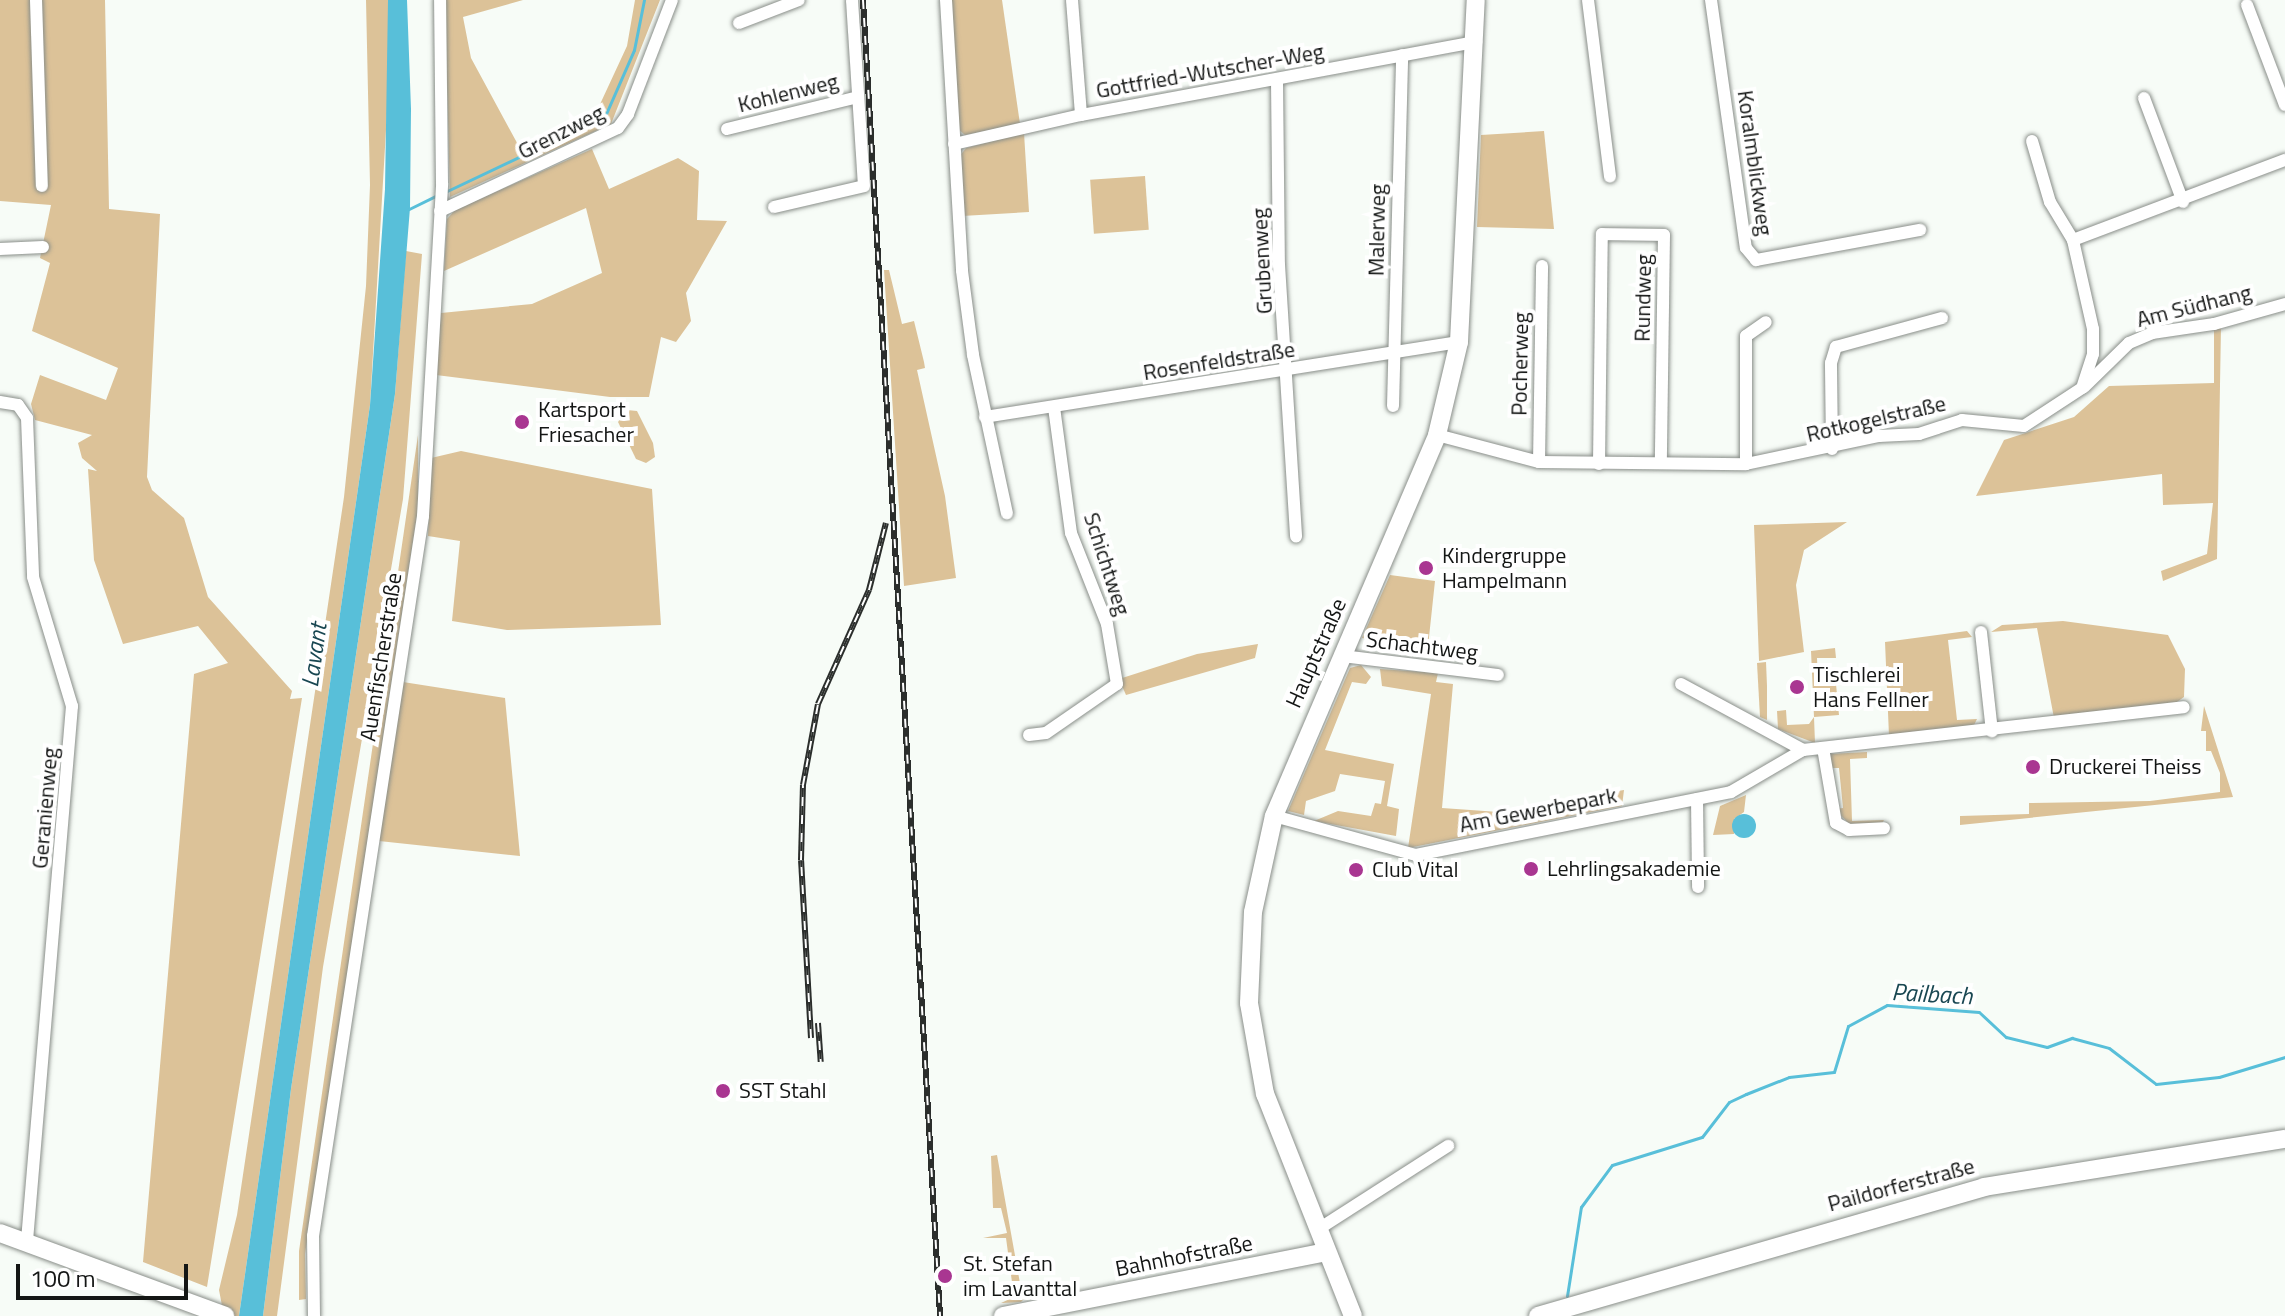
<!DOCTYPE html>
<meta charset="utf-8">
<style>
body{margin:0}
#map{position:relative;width:2285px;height:1316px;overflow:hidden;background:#f7fcf7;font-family:"Titillium Web",sans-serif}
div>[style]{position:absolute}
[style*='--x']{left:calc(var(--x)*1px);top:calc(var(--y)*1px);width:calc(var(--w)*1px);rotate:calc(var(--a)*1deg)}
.green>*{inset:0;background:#dcc298;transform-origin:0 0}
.water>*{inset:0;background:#58bfd9}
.round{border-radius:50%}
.stream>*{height:3px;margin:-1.5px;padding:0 1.5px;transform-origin:1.5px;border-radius:1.5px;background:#58bfd9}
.roads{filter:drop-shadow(0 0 2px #898e89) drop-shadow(0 0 2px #898e89)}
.street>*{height:12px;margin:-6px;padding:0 6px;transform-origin:6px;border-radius:6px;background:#fff}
.secondary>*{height:18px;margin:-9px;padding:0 9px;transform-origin:9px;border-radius:9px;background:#fff}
.rail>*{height:6px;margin-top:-3px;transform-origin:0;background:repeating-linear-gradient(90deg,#fff 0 9px,#2b2e2c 0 18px);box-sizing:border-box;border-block:2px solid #2b2e2c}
.dots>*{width:22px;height:22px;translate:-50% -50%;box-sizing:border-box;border:4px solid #fff;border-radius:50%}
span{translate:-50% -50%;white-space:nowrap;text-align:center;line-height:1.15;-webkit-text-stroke:8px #fff;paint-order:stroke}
.street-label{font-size:22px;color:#141615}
.poi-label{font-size:22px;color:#141615}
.left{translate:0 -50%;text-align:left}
.water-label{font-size:24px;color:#194752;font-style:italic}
.scale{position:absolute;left:16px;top:1264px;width:172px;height:36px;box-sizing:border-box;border:4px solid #141615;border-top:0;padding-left:10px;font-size:24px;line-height:28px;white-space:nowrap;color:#141615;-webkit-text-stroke:6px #fff;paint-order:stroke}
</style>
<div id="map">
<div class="green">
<i style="clip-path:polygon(0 0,105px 0,109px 209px,160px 214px,147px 477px,152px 490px,184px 518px,208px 597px,292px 691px,290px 699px,302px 698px,207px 1287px,143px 1262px,194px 674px,228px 663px,198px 626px,123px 644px,94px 560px,88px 469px,97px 471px,82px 458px,78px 443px,92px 435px,35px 420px,31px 404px,40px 375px,106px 400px,118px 368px,32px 331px,50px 263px,40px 258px,51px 205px,0 201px)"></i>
<i style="clip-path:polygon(366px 0,388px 0,391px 44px,370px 405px,239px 1316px,224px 1316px,219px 1290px,237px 1215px,344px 497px,366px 286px,370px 185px)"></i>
<i style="clip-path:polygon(445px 0,523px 0,463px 17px,471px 58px,522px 152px,595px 115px,627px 46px,635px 0,660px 0,611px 124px,450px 197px)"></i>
<i style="clip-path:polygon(951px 0,1002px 0,1020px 124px,965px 135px,958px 129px)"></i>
<i style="clip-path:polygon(1544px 131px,1554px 229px,1477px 227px,1481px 135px)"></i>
<i style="clip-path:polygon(1024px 133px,1029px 212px,962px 216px,959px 157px,966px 148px)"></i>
<i style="clip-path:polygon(592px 149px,609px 189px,678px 158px,699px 171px,697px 220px,727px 221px,686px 293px,691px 321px,676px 342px,661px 337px,649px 397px,610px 397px,436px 375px,441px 313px,532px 304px,602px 273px,586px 208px,444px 271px,447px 219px,455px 210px)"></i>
<i style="left:1145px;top:176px;width:54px;height:55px;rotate:86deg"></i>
<i style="clip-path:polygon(406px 251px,422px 254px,403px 499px,323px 967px,277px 1316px,263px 1316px,291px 1089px,395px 394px)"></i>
<i style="clip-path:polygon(884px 270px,889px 270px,902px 324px,914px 321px,924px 362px,925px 368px,917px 370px,945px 496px,956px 578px,904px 586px)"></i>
<i style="clip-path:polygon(2221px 327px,2217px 559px,2163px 581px,2161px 571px,2207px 554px,2213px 503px,2163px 505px,2162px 474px,1976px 496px,2004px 440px,2074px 417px,2109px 386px,2214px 383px,2214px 329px)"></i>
<i style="clip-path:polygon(627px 410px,637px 411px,653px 443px,655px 457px,646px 463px,636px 459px,618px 422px)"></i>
<i style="clip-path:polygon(418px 435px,418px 508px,305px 1254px,306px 1299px,299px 1300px,299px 1251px)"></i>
<i style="clip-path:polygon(461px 451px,652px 489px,661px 625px,507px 630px,452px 621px,460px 541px,428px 536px,431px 458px)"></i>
<i style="clip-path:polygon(1847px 522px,1804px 550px,1796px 585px,1804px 652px,1759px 661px,1754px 525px)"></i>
<i style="clip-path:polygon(1390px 575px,1435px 581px,1427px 656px,1395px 653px,1386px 641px,1362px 638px)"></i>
<i style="clip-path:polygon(2063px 621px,2168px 635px,2185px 669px,2184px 697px,2174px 704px,2054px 718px,2037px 628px,1991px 632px,2002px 625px)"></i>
<i style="clip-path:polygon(1967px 631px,1972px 637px,1948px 640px,1957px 720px,1977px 719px,1974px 725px,1889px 736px,1885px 642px)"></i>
<i style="clip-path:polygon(1258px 644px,1255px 658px,1126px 695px,1119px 679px,1197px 654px)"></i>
<i style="clip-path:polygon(1835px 648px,1836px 658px,1817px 658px,1818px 684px,1836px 684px,1839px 715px,1814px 717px,1815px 743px,1778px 729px,1777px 711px,1786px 710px,1787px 725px,1809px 724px,1814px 717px,1811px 651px)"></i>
<i style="clip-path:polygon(1766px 662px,1767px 686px,1767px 720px,1760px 717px,1757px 663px)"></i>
<i style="clip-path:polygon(1361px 665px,1371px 677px,1366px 684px,1352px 682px,1325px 750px,1394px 764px,1387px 806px,1399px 809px,1396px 836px,1314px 821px,1338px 811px,1371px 816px,1375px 803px,1381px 804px,1385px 781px,1340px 774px,1335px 791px,1306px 801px,1304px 815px,1288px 811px,1350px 668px)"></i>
<i style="clip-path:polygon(1380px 669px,1438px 673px,1436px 682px,1453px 684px,1442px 808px,1513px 813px,1518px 807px,1624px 790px,1622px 806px,1408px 848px,1431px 694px,1382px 686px)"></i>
<i style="clip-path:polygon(403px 682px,505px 698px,520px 856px,379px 841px)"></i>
<i style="clip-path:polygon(2204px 706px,2233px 797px,1960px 825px,1960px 816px,2029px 814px,2029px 803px,2150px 801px,2220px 792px,2220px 773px,2211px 751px,2206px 751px,2206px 731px,2201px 731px)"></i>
<i style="clip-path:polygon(1867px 752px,1867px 758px,1850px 759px,1852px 821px,1884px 820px,1881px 825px,1851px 826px,1835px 809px,1843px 808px,1839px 768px,1830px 768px,1829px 754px)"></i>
<i style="clip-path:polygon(1746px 795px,1744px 812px,1734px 819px,1734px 834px,1713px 835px,1720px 806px)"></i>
<i style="clip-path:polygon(997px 1155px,1023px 1300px,1021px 1302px,1001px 1303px,1014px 1297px,1006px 1238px,983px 1238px,1007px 1233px,1001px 1208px,993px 1208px,991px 1156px)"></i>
</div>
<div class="water">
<i style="clip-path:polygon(388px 0,407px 0,411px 109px,410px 208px,395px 394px,291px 1089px,263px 1316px,239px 1316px,370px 405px,385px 189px)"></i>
<i class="round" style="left:1732px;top:814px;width:24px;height:24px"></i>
</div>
<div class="stream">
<i style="--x:445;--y:192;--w:177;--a:-25.4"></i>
<i style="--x:605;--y:116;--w:72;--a:-66.3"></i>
<i style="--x:634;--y:50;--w:51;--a:-78.7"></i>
<i style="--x:409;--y:209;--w:32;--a:-26"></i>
<i style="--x:1567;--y:1296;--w:90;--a:-81.1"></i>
<i style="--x:1581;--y:1207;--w:52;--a:-53.6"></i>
<i style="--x:1612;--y:1165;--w:94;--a:-17.3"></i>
<i style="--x:1702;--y:1137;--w:44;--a:-52.4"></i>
<i style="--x:1729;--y:1102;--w:19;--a:-25"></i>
<i style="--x:1746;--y:1094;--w:46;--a:-21.6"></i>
<i style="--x:1789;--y:1077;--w:45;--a:-6.3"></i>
<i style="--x:1834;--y:1072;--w:48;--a:-73.1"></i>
<i style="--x:1848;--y:1026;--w:44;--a:-28.3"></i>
<i style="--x:1887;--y:1005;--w:92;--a:4.4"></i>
<i style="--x:1979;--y:1012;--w:37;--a:43"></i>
<i style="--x:2006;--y:1037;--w:42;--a:13.7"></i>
<i style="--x:2047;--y:1047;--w:27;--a:-20"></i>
<i style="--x:2072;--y:1038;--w:38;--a:15"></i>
<i style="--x:2109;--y:1048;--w:59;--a:37.5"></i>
<i style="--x:2156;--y:1084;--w:63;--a:-6.3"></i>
<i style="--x:2219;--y:1077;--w:69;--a:-16.9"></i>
</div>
<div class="roads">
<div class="street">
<i style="--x:36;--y:0;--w:186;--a:88.2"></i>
<i style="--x:946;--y:0;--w:271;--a:86.6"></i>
<i style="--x:962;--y:271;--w:85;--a:82.5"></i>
<i style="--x:973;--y:355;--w:162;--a:77.9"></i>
<i style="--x:1072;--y:0;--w:115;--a:85.5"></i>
<i style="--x:1588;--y:0;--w:178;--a:82.9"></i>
<i style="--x:1711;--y:0;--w:250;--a:82"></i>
<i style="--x:1746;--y:248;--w:16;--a:50"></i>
<i style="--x:1756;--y:260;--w:167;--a:-10.4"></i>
<i style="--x:2247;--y:5;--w:107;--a:69.2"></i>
<i style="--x:739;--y:23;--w:64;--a:-21"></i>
<i style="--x:1277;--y:81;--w:184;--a:89.4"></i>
<i style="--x:1279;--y:265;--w:272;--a:86.4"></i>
<i style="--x:2144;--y:98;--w:111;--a:69.4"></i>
<i style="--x:727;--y:129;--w:135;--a:-13.7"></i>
<i style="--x:2032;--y:141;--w:64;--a:73.6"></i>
<i style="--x:2050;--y:202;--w:44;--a:58.8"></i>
<i style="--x:954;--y:144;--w:130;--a:-12.9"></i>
<i style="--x:1081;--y:115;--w:402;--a:-10.5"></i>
<i style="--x:774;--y:207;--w:92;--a:-13.1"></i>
<i style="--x:864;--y:186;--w:186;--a:-93.7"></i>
<i style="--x:440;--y:211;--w:196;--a:-25"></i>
<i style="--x:618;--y:128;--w:17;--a:-54"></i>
<i style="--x:628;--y:114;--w:122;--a:-68.9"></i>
<i style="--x:0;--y:249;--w:43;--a:-2.7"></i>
<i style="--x:2084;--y:387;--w:63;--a:-44.4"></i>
<i style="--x:2129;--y:343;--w:25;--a:-23"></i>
<i style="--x:2152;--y:333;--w:63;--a:-8.3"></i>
<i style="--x:2214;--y:324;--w:74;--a:-15.7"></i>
<i style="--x:0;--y:402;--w:18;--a:9"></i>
<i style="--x:18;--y:405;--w:16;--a:55"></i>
<i style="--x:27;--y:418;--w:159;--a:87.8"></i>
<i style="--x:33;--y:577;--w:135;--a:73.2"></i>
<i style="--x:72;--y:706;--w:537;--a:94.81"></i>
<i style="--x:1393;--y:406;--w:351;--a:-88.5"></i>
<i style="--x:985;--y:417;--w:480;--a:-9"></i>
<i style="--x:1437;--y:435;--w:106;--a:14.8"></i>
<i style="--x:1539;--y:462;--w:207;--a:0.6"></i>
<i style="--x:1746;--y:464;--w:136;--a:-11.9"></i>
<i style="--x:1879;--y:436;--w:40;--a:-2.9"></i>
<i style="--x:1919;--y:434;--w:45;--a:-18"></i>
<i style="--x:1962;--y:420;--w:62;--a:5.5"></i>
<i style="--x:2024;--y:426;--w:69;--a:-33.2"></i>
<i style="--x:2082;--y:388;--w:36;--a:-72"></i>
<i style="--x:2093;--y:354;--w:25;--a:-90"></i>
<i style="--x:2093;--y:329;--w:91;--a:-102.7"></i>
<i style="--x:2073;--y:240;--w:227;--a:-20.7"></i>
<i style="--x:1832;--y:449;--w:86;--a:-90.7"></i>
<i style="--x:1831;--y:363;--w:17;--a:-73"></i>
<i style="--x:1836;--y:347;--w:110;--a:-15.3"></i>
<i style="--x:1539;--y:462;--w:196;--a:-89.1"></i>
<i style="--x:1599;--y:464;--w:230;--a:-89.3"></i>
<i style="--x:1602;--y:234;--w:62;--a:0.9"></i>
<i style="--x:1664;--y:235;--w:228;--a:90.8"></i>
<i style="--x:1746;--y:464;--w:128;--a:-90"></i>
<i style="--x:1746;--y:336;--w:24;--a:-35"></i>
<i style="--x:1981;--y:632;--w:100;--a:83.7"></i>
<i style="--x:1342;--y:656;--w:157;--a:6.9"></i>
<i style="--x:1681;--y:684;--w:139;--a:28.4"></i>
<i style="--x:1803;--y:750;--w:383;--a:-6.4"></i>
<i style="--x:1029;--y:735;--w:17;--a:-7"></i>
<i style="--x:1046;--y:733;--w:86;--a:-34.6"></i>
<i style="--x:1117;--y:684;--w:61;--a:-99.5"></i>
<i style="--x:1107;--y:624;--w:98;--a:-111.6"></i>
<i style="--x:1071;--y:533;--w:126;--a:-97.7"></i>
<i style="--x:1823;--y:748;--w:76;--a:80.2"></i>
<i style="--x:1836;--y:823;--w:15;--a:28"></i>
<i style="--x:1849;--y:830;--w:35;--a:-3"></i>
<i style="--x:1697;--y:799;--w:88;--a:89.3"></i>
<i style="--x:1274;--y:816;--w:147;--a:15.4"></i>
<i style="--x:1416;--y:855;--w:321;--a:-11.3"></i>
<i style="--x:1731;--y:792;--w:83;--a:-30.3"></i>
<i style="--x:1317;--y:1230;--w:156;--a:-32.7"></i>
<i style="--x:314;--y:1316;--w:80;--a:-90.7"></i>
<i style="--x:313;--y:1236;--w:728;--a:-81.31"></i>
<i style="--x:423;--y:516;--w:333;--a:-86.7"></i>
<i style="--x:442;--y:184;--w:184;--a:-90.6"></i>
</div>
<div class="secondary">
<i style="--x:0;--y:1233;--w:240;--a:20.2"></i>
<i style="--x:1003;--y:1316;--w:329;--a:-11.2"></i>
<i style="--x:1353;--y:1316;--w:239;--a:-111.6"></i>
<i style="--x:1265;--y:1094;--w:92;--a:-100"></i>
<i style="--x:1249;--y:1003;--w:91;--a:-87.5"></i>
<i style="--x:1253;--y:912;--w:98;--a:-77.7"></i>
<i style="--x:1274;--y:816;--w:414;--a:-66.8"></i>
<i style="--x:1437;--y:435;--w:96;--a:-76.7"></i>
<i style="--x:1459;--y:342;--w:342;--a:-87.2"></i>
<i style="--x:1538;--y:1316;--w:464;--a:-16.1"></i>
<i style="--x:1984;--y:1187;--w:305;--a:-9.1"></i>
</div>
</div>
<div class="rail">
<i style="--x:863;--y:0;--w:1318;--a:86.65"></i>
<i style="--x:818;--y:1023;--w:39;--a:86"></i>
<i style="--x:811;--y:1038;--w:178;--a:-93.2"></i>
<i style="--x:801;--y:860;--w:75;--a:-88.5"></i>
<i style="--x:803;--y:785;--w:82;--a:-79.5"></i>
<i style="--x:818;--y:704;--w:125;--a:-65.9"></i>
<i style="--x:869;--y:590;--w:69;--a:-75.8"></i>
</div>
<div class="dots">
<i style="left:522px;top:422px;background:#a93691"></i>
<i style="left:1426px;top:568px;background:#a93691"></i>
<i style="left:1797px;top:687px;background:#a93691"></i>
<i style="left:2033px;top:767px;background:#a93691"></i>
<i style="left:1531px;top:869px;background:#a93691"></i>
<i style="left:1356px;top:870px;background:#a93691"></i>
<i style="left:723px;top:1091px;background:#a93691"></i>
<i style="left:945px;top:1276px;background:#a93691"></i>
</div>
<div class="street-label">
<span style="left:1210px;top:71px;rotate:-10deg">Gottfried-Wutscher-Weg</span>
<span style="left:788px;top:93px;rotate:-14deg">Kohlenweg</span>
<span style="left:561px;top:132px;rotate:-27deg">Grenzweg</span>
<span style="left:1755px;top:163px;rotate:82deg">Koralmblickweg</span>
<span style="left:1377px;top:230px;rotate:-89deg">Malerweg</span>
<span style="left:1262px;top:261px;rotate:-93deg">Grubenweg</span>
<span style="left:1643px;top:298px;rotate:-89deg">Rundweg</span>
<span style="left:2194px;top:306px;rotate:-14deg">Am Südhang</span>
<span style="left:1219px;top:361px;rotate:-9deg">Rosenfeldstraße</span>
<span style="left:1520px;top:364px;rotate:-89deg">Pocherweg</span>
<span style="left:1876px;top:419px;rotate:-13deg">Rotkogelstraße</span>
<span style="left:1107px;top:564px;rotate:72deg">Schichtweg</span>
<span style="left:1422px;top:646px;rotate:7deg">Schachtweg</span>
<span style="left:1316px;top:653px;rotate:-66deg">Hauptstraße</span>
<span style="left:381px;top:657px;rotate:-81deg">Auenfischerstraße</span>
<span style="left:45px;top:808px;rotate:-85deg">Geranienweg</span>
<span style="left:1538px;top:810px;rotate:-11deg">Am Gewerbepark</span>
<span style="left:1901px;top:1185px;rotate:-15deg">Paildorferstraße</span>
<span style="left:1184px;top:1256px;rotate:-11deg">Bahnhofstraße</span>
</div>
<div class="poi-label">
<span class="left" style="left:538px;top:422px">Kartsport<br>Friesacher</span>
<span class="left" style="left:1442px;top:568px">Kindergruppe<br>Hampelmann</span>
<span class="left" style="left:1813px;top:687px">Tischlerei<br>Hans Fellner</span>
<span class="left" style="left:2049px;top:767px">Druckerei Theiss</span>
<span class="left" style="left:1547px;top:869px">Lehrlingsakademie</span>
<span class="left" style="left:1372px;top:870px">Club Vital</span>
<span class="left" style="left:739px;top:1091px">SST Stahl</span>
<span class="left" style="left:963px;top:1276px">St. Stefan<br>im Lavanttal</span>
</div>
<div class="water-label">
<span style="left:314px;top:655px;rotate:-82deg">Lavant</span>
<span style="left:1932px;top:994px;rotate:3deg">Pailbach</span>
</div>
<div class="scale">100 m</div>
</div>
